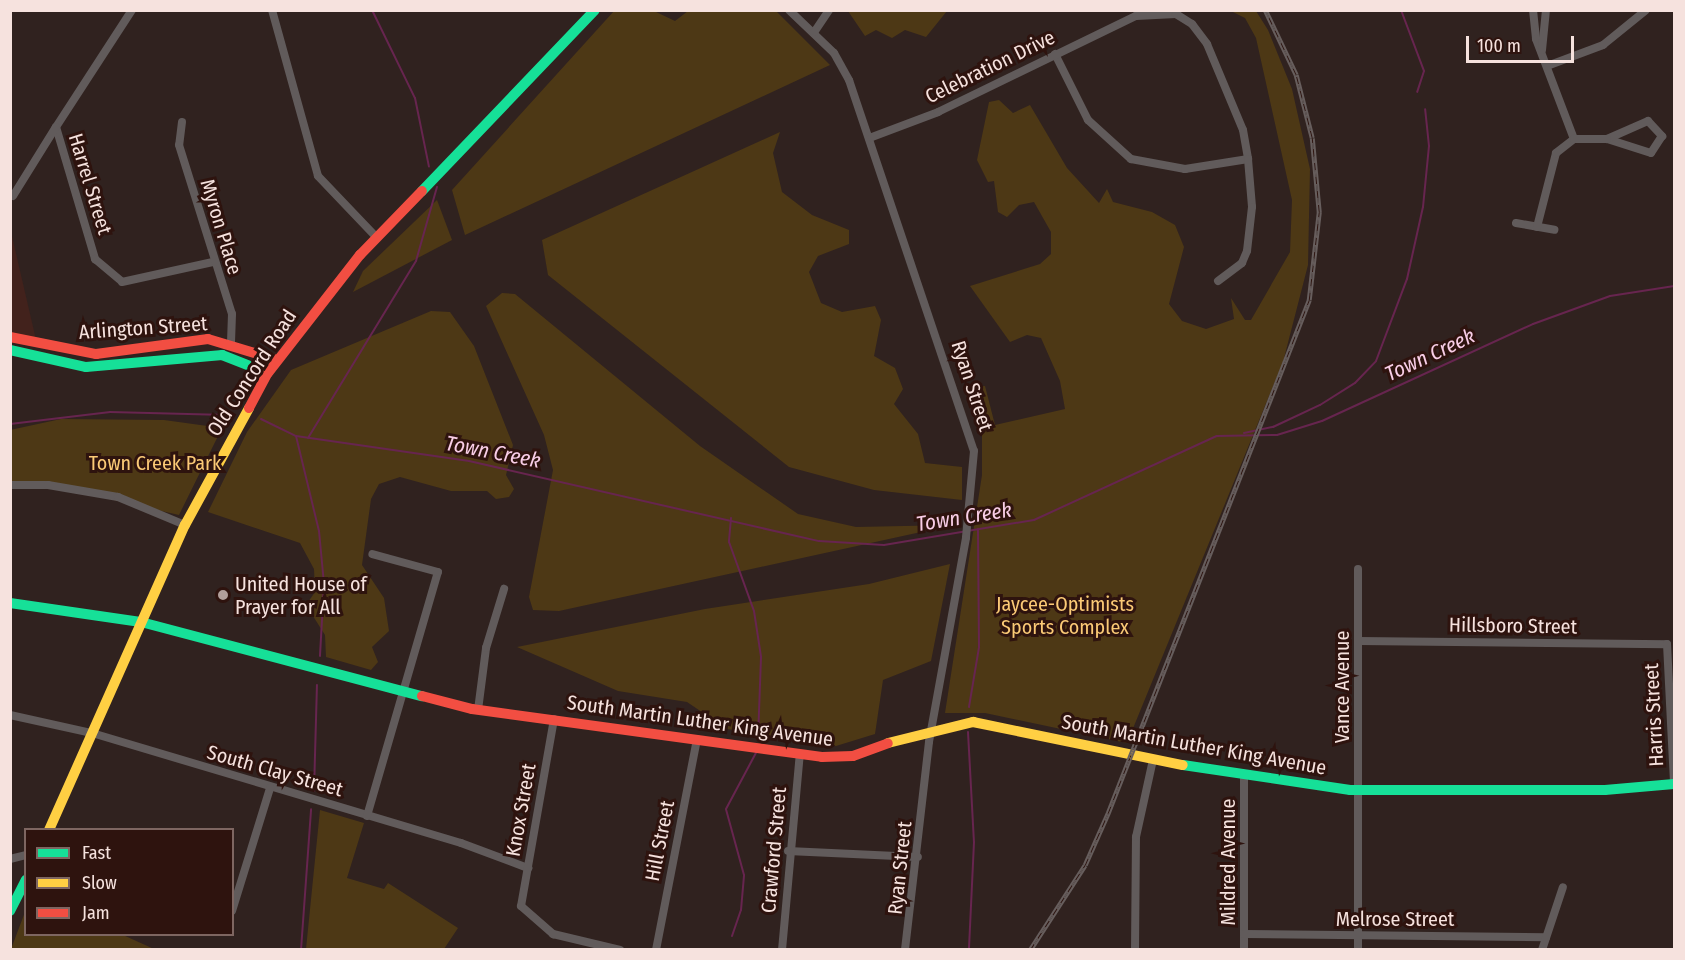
<!DOCTYPE html>
<style>
body{margin:0}
#map{position:relative;width:1685px;height:960px;overflow:hidden;background:#30221f;font-family:"Fira Sans Condensed",sans-serif}
div>[style]{position:absolute}
[style*='--x']{left:calc(var(--x)*1px);top:calc(var(--y)*1px);width:calc(var(--w)*1px);rotate:calc(var(--a)*1deg)}
.built>*{inset:0;background:#42221c}
.green>*{inset:0;background:#4d3815}
.stream>*{height:2px;margin:-1px;padding:0 1px;transform-origin:1px;border-radius:1px;background:#67254f}
.street>*{height:8px;margin:-4px;padding:0 4px;transform-origin:4px;border-radius:4px;background:#615b5b}
.fast>*{height:10px;margin:-5px;padding:0 5px;transform-origin:5px;border-radius:5px;background:#16e098}
.slow>*{height:10px;margin:-5px;padding:0 5px;transform-origin:5px;border-radius:5px;background:#ffcf43}
.jam>*{height:10px;margin:-5px;padding:0 5px;transform-origin:5px;border-radius:5px;background:#f24e42}
.rail>*{height:4.5px;margin-top:-2.25px;transform-origin:0;background:repeating-linear-gradient(90deg,#2e130e 0 7px,#675e5d 0 14px);box-sizing:border-box;border-block:2px solid #675e5d}
.dots>*{width:16px;height:16px;translate:-50% -50%;box-sizing:border-box;border:3px solid #2e130e;border-radius:50%}
span{translate:-50% -50%;white-space:nowrap;text-align:center;line-height:1.15;-webkit-text-stroke:6px #2e130e;paint-order:stroke}
.street-label{font-size:20px;color:#f6e2de}
.park-label{font-size:20px;color:#fbca76}
.poi-label{font-size:20px;color:#f6e2de}
.left{translate:0 -50%;text-align:left}
.water-label{font-size:21px;color:#f9cee7;font-style:italic}
.frame{position:absolute;inset:0;border:12px solid #f6e2de;pointer-events:none}
.legend{position:absolute;left:24px;top:828px;width:210px;height:108px;box-sizing:border-box;background:#2e130e;border:2px solid #7e6661;margin:0;padding:8px 10px;list-style:none;font-size:18px;color:#f6e2de}
.legend li{display:flex;align-items:center;gap:12px;height:30px}
.legend b{width:30px;border:2px solid #7e6661}
.scale{position:absolute;left:1466px;top:36px;width:108px;height:27px;box-sizing:border-box;border:3px solid #f6e2de;border-top:0;padding-left:8px;font-size:18px;line-height:21px;white-space:nowrap;color:#f6e2de;-webkit-text-stroke:4px #2e130e;paint-order:stroke}
</style>
<div id="map">
<div class="built">
<i style="clip-path:polygon(11px 232px,37px 344px,11px 337px)"></i>
</div>
<div class="green">
<i style="clip-path:polygon(614px 11px,654px 11px,675px 21px,688px 11px,776px 11px,830px 65px,465px 235px,452px 190px)"></i>
<i style="clip-path:polygon(848px 11px,947px 11px,926px 37px,905px 30px,892px 38px,876px 30px,865px 36px)"></i>
<i style="clip-path:polygon(1231px 11px,1256px 11px,1268px 30px,1292px 89px,1310px 169px,1308px 265px,1283px 362px,1127px 743px,985px 713px,945px 713px,982px 475px,982px 432px,966px 388px,985px 386px,995px 425px,1065px 409px,1060px 381px,1041px 338px,1027px 335px,1010px 342px,970px 286px,1040px 264px,1051px 254px,1051px 232px,1034px 202px,1019px 205px,1007px 217px,998px 212px,994px 181px,988px 182px,977px 160px,989px 102px,999px 100px,1013px 113px,1030px 105px,1067px 168px,1099px 203px,1107px 189px,1113px 202px,1152px 212px,1175px 225px,1184px 247px,1169px 304px,1182px 321px,1206px 329px,1234px 319px,1231px 298px,1245px 320px,1251px 320px,1290px 252px,1292px 200px,1256px 38px,1245px 18px)"></i>
<i style="clip-path:polygon(780px 132px,773px 153px,782px 192px,812px 215px,849px 230px,849px 244px,818px 256px,809px 272px,821px 303px,842px 312px,875px 306px,881px 320px,874px 356px,895px 368px,903px 389px,894px 404px,918px 434px,925px 463px,962px 467px,962px 500px,874px 490px,789px 467px,548px 275px,542px 240px)"></i>
<i style="clip-path:polygon(437px 200px,452px 240px,353px 292px,363px 271px)"></i>
<i style="clip-path:polygon(502px 293px,515px 294px,700px 446px,798px 514px,856px 527px,953px 525px,559px 611px,533px 610px,529px 597px,553px 470px,544px 435px,486px 306px)"></i>
<i style="clip-path:polygon(431px 311px,450px 312px,474px 346px,513px 445px,506px 475px,514px 489px,509px 497px,496px 499px,487px 491px,451px 491px,400px 477px,379px 484px,371px 499px,362px 565px,384px 598px,389px 631px,372px 647px,378px 662px,371px 670px,326px 657px,325px 635px,306px 605px,315px 592px,314px 569px,300px 543px,208px 512px,247px 432px,291px 370px)"></i>
<i style="clip-path:polygon(61px 419px,164px 420px,222px 428px,179px 515px,48px 485px,11px 485px,10px 430px)"></i>
<i style="clip-path:polygon(950px 564px,931px 661px,883px 680px,875px 734px,836px 746px,727px 729px,687px 702px,618px 691px,517px 647px,705px 609px,869px 584px)"></i>
<i style="clip-path:polygon(320px 810px,364px 823px,347px 878px,384px 889px,388px 883px,458px 928px,444px 949px,306px 949px)"></i>
<i style="clip-path:polygon(25px 912px,26px 934px,123px 935px,154px 949px,11px 949px)"></i>
</div>
<div class="stream">
<i style="--x:372;--y:10;--w:98;--a:64"></i>
<i style="--x:415;--y:98;--w:70;--a:78.5"></i>
<i style="--x:1401;--y:10;--w:65;--a:69.3"></i>
<i style="--x:1424;--y:71;--w:22;--a:108"></i>
<i style="--x:261;--y:419;--w:39;--a:26"></i>
<i style="--x:296;--y:436;--w:175;--a:8.2"></i>
<i style="--x:469;--y:461;--w:359;--a:12.9"></i>
<i style="--x:819;--y:541;--w:65;--a:3.5"></i>
<i style="--x:884;--y:545;--w:152;--a:-9.5"></i>
<i style="--x:1034;--y:520;--w:201;--a:-24.7"></i>
<i style="--x:1217;--y:436;--w:60;--a:-1"></i>
<i style="--x:1277;--y:435;--w:47;--a:-17.3"></i>
<i style="--x:1322;--y:421;--w:232;--a:-24.7"></i>
<i style="--x:1533;--y:324;--w:82;--a:-20"></i>
<i style="--x:1610;--y:296;--w:65;--a:-8.9"></i>
<i style="--x:10;--y:424;--w:101;--a:-6.8"></i>
<i style="--x:110;--y:412;--w:117;--a:1.5"></i>
<i style="--x:1244;--y:433;--w:30;--a:-12"></i>
<i style="--x:1273;--y:427;--w:52;--a:-25.1"></i>
<i style="--x:1320;--y:405;--w:41;--a:-32.2"></i>
<i style="--x:1355;--y:383;--w:30;--a:-46"></i>
<i style="--x:1376;--y:361;--w:88;--a:-69.3"></i>
<i style="--x:1407;--y:279;--w:74;--a:-77.5"></i>
<i style="--x:1423;--y:207;--w:61;--a:-84.4"></i>
<i style="--x:1429;--y:146;--w:37;--a:-96"></i>
<i style="--x:296;--y:436;--w:98;--a:76.4"></i>
<i style="--x:319;--y:531;--w:53;--a:84.6"></i>
<i style="--x:324;--y:584;--w:72;--a:93.2"></i>
<i style="--x:308;--y:438;--w:207;--a:-58.6"></i>
<i style="--x:416;--y:261;--w:77;--a:-74.2"></i>
<i style="--x:731;--y:518;--w:24;--a:95"></i>
<i style="--x:729;--y:542;--w:73;--a:70.1"></i>
<i style="--x:754;--y:611;--w:47;--a:81.3"></i>
<i style="--x:761;--y:657;--w:81;--a:92.1"></i>
<i style="--x:969;--y:707;--w:61;--a:-80.5"></i>
<i style="--x:979;--y:647;--w:118;--a:-90.5"></i>
<i style="--x:968;--y:732;--w:110;--a:86.9"></i>
<i style="--x:974;--y:842;--w:108;--a:92.7"></i>
<i style="--x:314;--y:791;--w:106;--a:-88.4"></i>
<i style="--x:732;--y:936;--w:28;--a:-71"></i>
<i style="--x:741;--y:910;--w:35;--a:-85"></i>
<i style="--x:744;--y:875;--w:68;--a:-105.3"></i>
<i style="--x:726;--y:809;--w:66;--a:-61.9"></i>
<i style="--x:301;--y:950;--w:141;--a:-85.9"></i>
</div>
<div class="street">
<i style="--x:132;--y:10;--w:140;--a:123"></i>
<i style="--x:56;--y:127;--w:138;--a:73.5"></i>
<i style="--x:95;--y:259;--w:35;--a:40"></i>
<i style="--x:122;--y:282;--w:93;--a:-12.4"></i>
<i style="--x:272;--y:10;--w:172;--a:74.5"></i>
<i style="--x:318;--y:176;--w:84;--a:46.4"></i>
<i style="--x:789;--y:10;--w:62;--a:43.7"></i>
<i style="--x:834;--y:53;--w:31;--a:61"></i>
<i style="--x:849;--y:80;--w:391;--a:71.4"></i>
<i style="--x:974;--y:451;--w:87;--a:95.3"></i>
<i style="--x:966;--y:538;--w:207;--a:100.3"></i>
<i style="--x:929;--y:742;--w:209;--a:96.6"></i>
<i style="--x:1533;--y:10;--w:29;--a:84"></i>
<i style="--x:1536;--y:39;--w:107;--a:69.2"></i>
<i style="--x:815;--y:31;--w:25;--a:-56"></i>
<i style="--x:1542;--y:50;--w:40;--a:-84.3"></i>
<i style="--x:1055;--y:54;--w:74;--a:63.4"></i>
<i style="--x:1088;--y:120;--w:58;--a:42.2"></i>
<i style="--x:1131;--y:159;--w:55;--a:10.5"></i>
<i style="--x:1185;--y:169;--w:64;--a:-9"></i>
<i style="--x:1547;--y:66;--w:60;--a:-20.6"></i>
<i style="--x:1603;--y:45;--w:55;--a:-39.1"></i>
<i style="--x:1648;--y:121;--w:21;--a:47"></i>
<i style="--x:1662;--y:136;--w:20;--a:123"></i>
<i style="--x:1651;--y:153;--w:46;--a:-162.3"></i>
<i style="--x:1607;--y:139;--w:45;--a:-23.7"></i>
<i style="--x:182;--y:122;--w:23;--a:97"></i>
<i style="--x:179;--y:145;--w:177;--a:72.6"></i>
<i style="--x:232;--y:314;--w:29;--a:92"></i>
<i style="--x:872;--y:137;--w:71;--a:-20.7"></i>
<i style="--x:938;--y:112;--w:220;--a:-25.9"></i>
<i style="--x:1136;--y:16;--w:40;--a:-2.9"></i>
<i style="--x:1176;--y:14;--w:19;--a:32"></i>
<i style="--x:1192;--y:24;--w:25;--a:53"></i>
<i style="--x:1207;--y:44;--w:93;--a:67.3"></i>
<i style="--x:1243;--y:130;--w:29;--a:80"></i>
<i style="--x:1248;--y:159;--w:48;--a:85.2"></i>
<i style="--x:1252;--y:207;--w:44;--a:96.5"></i>
<i style="--x:1247;--y:251;--w:13;--a:113"></i>
<i style="--x:1242;--y:263;--w:30;--a:143"></i>
<i style="--x:13;--y:196;--w:81;--a:-58.1"></i>
<i style="--x:1516;--y:223;--w:39;--a:10"></i>
<i style="--x:1537;--y:227;--w:76;--a:-75.6"></i>
<i style="--x:1556;--y:153;--w:23;--a:-38"></i>
<i style="--x:1574;--y:139;--w:33;--a:0"></i>
<i style="--x:10;--y:485;--w:38;--a:0"></i>
<i style="--x:48;--y:485;--w:71;--a:9.7"></i>
<i style="--x:118;--y:497;--w:73;--a:22.7"></i>
<i style="--x:1359;--y:641;--w:308;--a:0.6"></i>
<i style="--x:1667;--y:644;--w:139;--a:87.1"></i>
<i style="--x:478;--y:710;--w:63;--a:-82.6"></i>
<i style="--x:486;--y:648;--w:62;--a:-73"></i>
<i style="--x:10;--y:715;--w:84;--a:12.4"></i>
<i style="--x:92;--y:733;--w:385;--a:16.6"></i>
<i style="--x:461;--y:843;--w:72;--a:20.5"></i>
<i style="--x:554;--y:719;--w:190;--a:100"></i>
<i style="--x:521;--y:906;--w:43;--a:41.2"></i>
<i style="--x:553;--y:934;--w:69;--a:13.4"></i>
<i style="--x:1244;--y:775;--w:175;--a:90"></i>
<i style="--x:367;--y:816;--w:254;--a:-73.8"></i>
<i style="--x:438;--y:572;--w:68;--a:-164.7"></i>
<i style="--x:788;--y:851;--w:130;--a:2.6"></i>
<i style="--x:10;--y:859;--w:16;--a:-14"></i>
<i style="--x:232;--y:911;--w:129;--a:-72.8"></i>
<i style="--x:1244;--y:934;--w:302;--a:0.6"></i>
<i style="--x:656;--y:950;--w:215;--a:-79"></i>
<i style="--x:782;--y:950;--w:197;--a:-84.8"></i>
<i style="--x:1135;--y:950;--w:113;--a:-89.5"></i>
<i style="--x:1136;--y:837;--w:79;--a:-77.6"></i>
<i style="--x:1358;--y:950;--w:381;--a:-90"></i>
<i style="--x:1542;--y:950;--w:66;--a:-71.6"></i>
</div>
<div class="fast">
<i style="--x:422;--y:191;--w:250;--a:-46.3"></i>
<i style="--x:10;--y:350;--w:78;--a:12.6"></i>
<i style="--x:86;--y:367;--w:137;--a:-5"></i>
<i style="--x:222;--y:355;--w:49;--a:21.4"></i>
<i style="--x:10;--y:603;--w:132;--a:8.3"></i>
<i style="--x:141;--y:622;--w:291;--a:14.8"></i>
<i style="--x:1183;--y:765;--w:169;--a:8.5"></i>
<i style="--x:1350;--y:790;--w:255;--a:0"></i>
<i style="--x:1605;--y:790;--w:69;--a:-5"></i>
<i style="--x:10;--y:911;--w:35;--a:-63"></i>
</div>
<div class="slow">
<i style="--x:888;--y:743;--w:88;--a:-13.9"></i>
<i style="--x:973;--y:722;--w:214;--a:11.6"></i>
<i style="--x:49;--y:830;--w:334;--a:-66"></i>
<i style="--x:185;--y:525;--w:133;--a:-61.3"></i>
</div>
<div class="jam">
<i style="--x:10;--y:337;--w:88;--a:11.2"></i>
<i style="--x:96;--y:354;--w:113;--a:-7.6"></i>
<i style="--x:208;--y:339;--w:72;--a:16.9"></i>
<i style="--x:249;--y:408;--w:40;--a:-62"></i>
<i style="--x:268;--y:373;--w:150;--a:-52.1"></i>
<i style="--x:360;--y:255;--w:89;--a:-45.9"></i>
<i style="--x:422;--y:696;--w:52;--a:14.6"></i>
<i style="--x:472;--y:709;--w:353;--a:7.8"></i>
<i style="--x:822;--y:757;--w:31;--a:-2"></i>
<i style="--x:853;--y:756;--w:37;--a:-20"></i>
</div>
<div class="rail">
<i style="--x:1030;--y:950;--w:101;--a:-57.1"></i>
<i style="--x:1085;--y:865;--w:57;--a:-66.1"></i>
<i style="--x:1108;--y:813;--w:551;--a:-68.6"></i>
<i style="--x:1309;--y:300;--w:89;--a:-83.5"></i>
<i style="--x:1319;--y:212;--w:74;--a:-95.4"></i>
<i style="--x:1312;--y:138;--w:65;--a:-104.3"></i>
<i style="--x:1296;--y:75;--w:72;--a:-115.5"></i>
</div>
<div class="dots">
<i style="left:223px;top:595px;background:#b19f9b"></i>
</div>
<div class="street-label">
<span style="left:990px;top:67px;rotate:-26deg">Celebration Drive</span>
<span style="left:90px;top:184px;rotate:73deg">Harrel Street</span>
<span style="left:221px;top:227px;rotate:73deg">Myron Place</span>
<span style="left:143px;top:328px;rotate:-4deg">Arlington Street</span>
<span style="left:252px;top:373px;rotate:-57deg">Old Concord Road</span>
<span style="left:972px;top:386px;rotate:72deg">Ryan Street</span>
<span style="left:1513px;top:626px;rotate:1deg">Hillsboro Street</span>
<span style="left:1342px;top:687px;rotate:-90deg">Vance Avenue</span>
<span style="left:1654px;top:715px;rotate:-93deg">Harris Street</span>
<span style="left:700px;top:721px;rotate:8deg">South Martin Luther King Avenue</span>
<span style="left:1194px;top:745px;rotate:10deg">South Martin Luther King Avenue</span>
<span style="left:275px;top:771px;rotate:16deg">South Clay Street</span>
<span style="left:521px;top:810px;rotate:-80deg">Knox Street</span>
<span style="left:660px;top:841px;rotate:-79deg">Hill Street</span>
<span style="left:774px;top:850px;rotate:-85deg">Crawford Street</span>
<span style="left:1228px;top:862px;rotate:-90deg">Mildred Avenue</span>
<span style="left:900px;top:868px;rotate:-84deg">Ryan Street</span>
<span style="left:1395px;top:919px">Melrose Street</span>
</div>
<div class="park-label">
<span style="left:155px;top:463px">Town Creek Park</span>
<span style="left:1065px;top:616px">Jaycee-Optimists<br>Sports Complex</span>
</div>
<div class="poi-label">
<span class="left" style="left:235px;top:596px">United House of<br>Prayer for All</span>
</div>
<div class="water-label">
<span style="left:1430px;top:355px;rotate:-25deg">Town Creek</span>
<span style="left:493px;top:452px;rotate:11deg">Town Creek</span>
<span style="left:964px;top:517px;rotate:-9deg">Town Creek</span>
</div>
<div class="frame"></div>
<ul class="legend">
<li><b style="height:8px;background:#16e098"></b>Fast</li>
<li><b style="height:8px;background:#ffcf43"></b>Slow</li>
<li><b style="height:8px;background:#f24e42"></b>Jam</li>
</ul>
<div class="scale">100 m</div>
</div>
